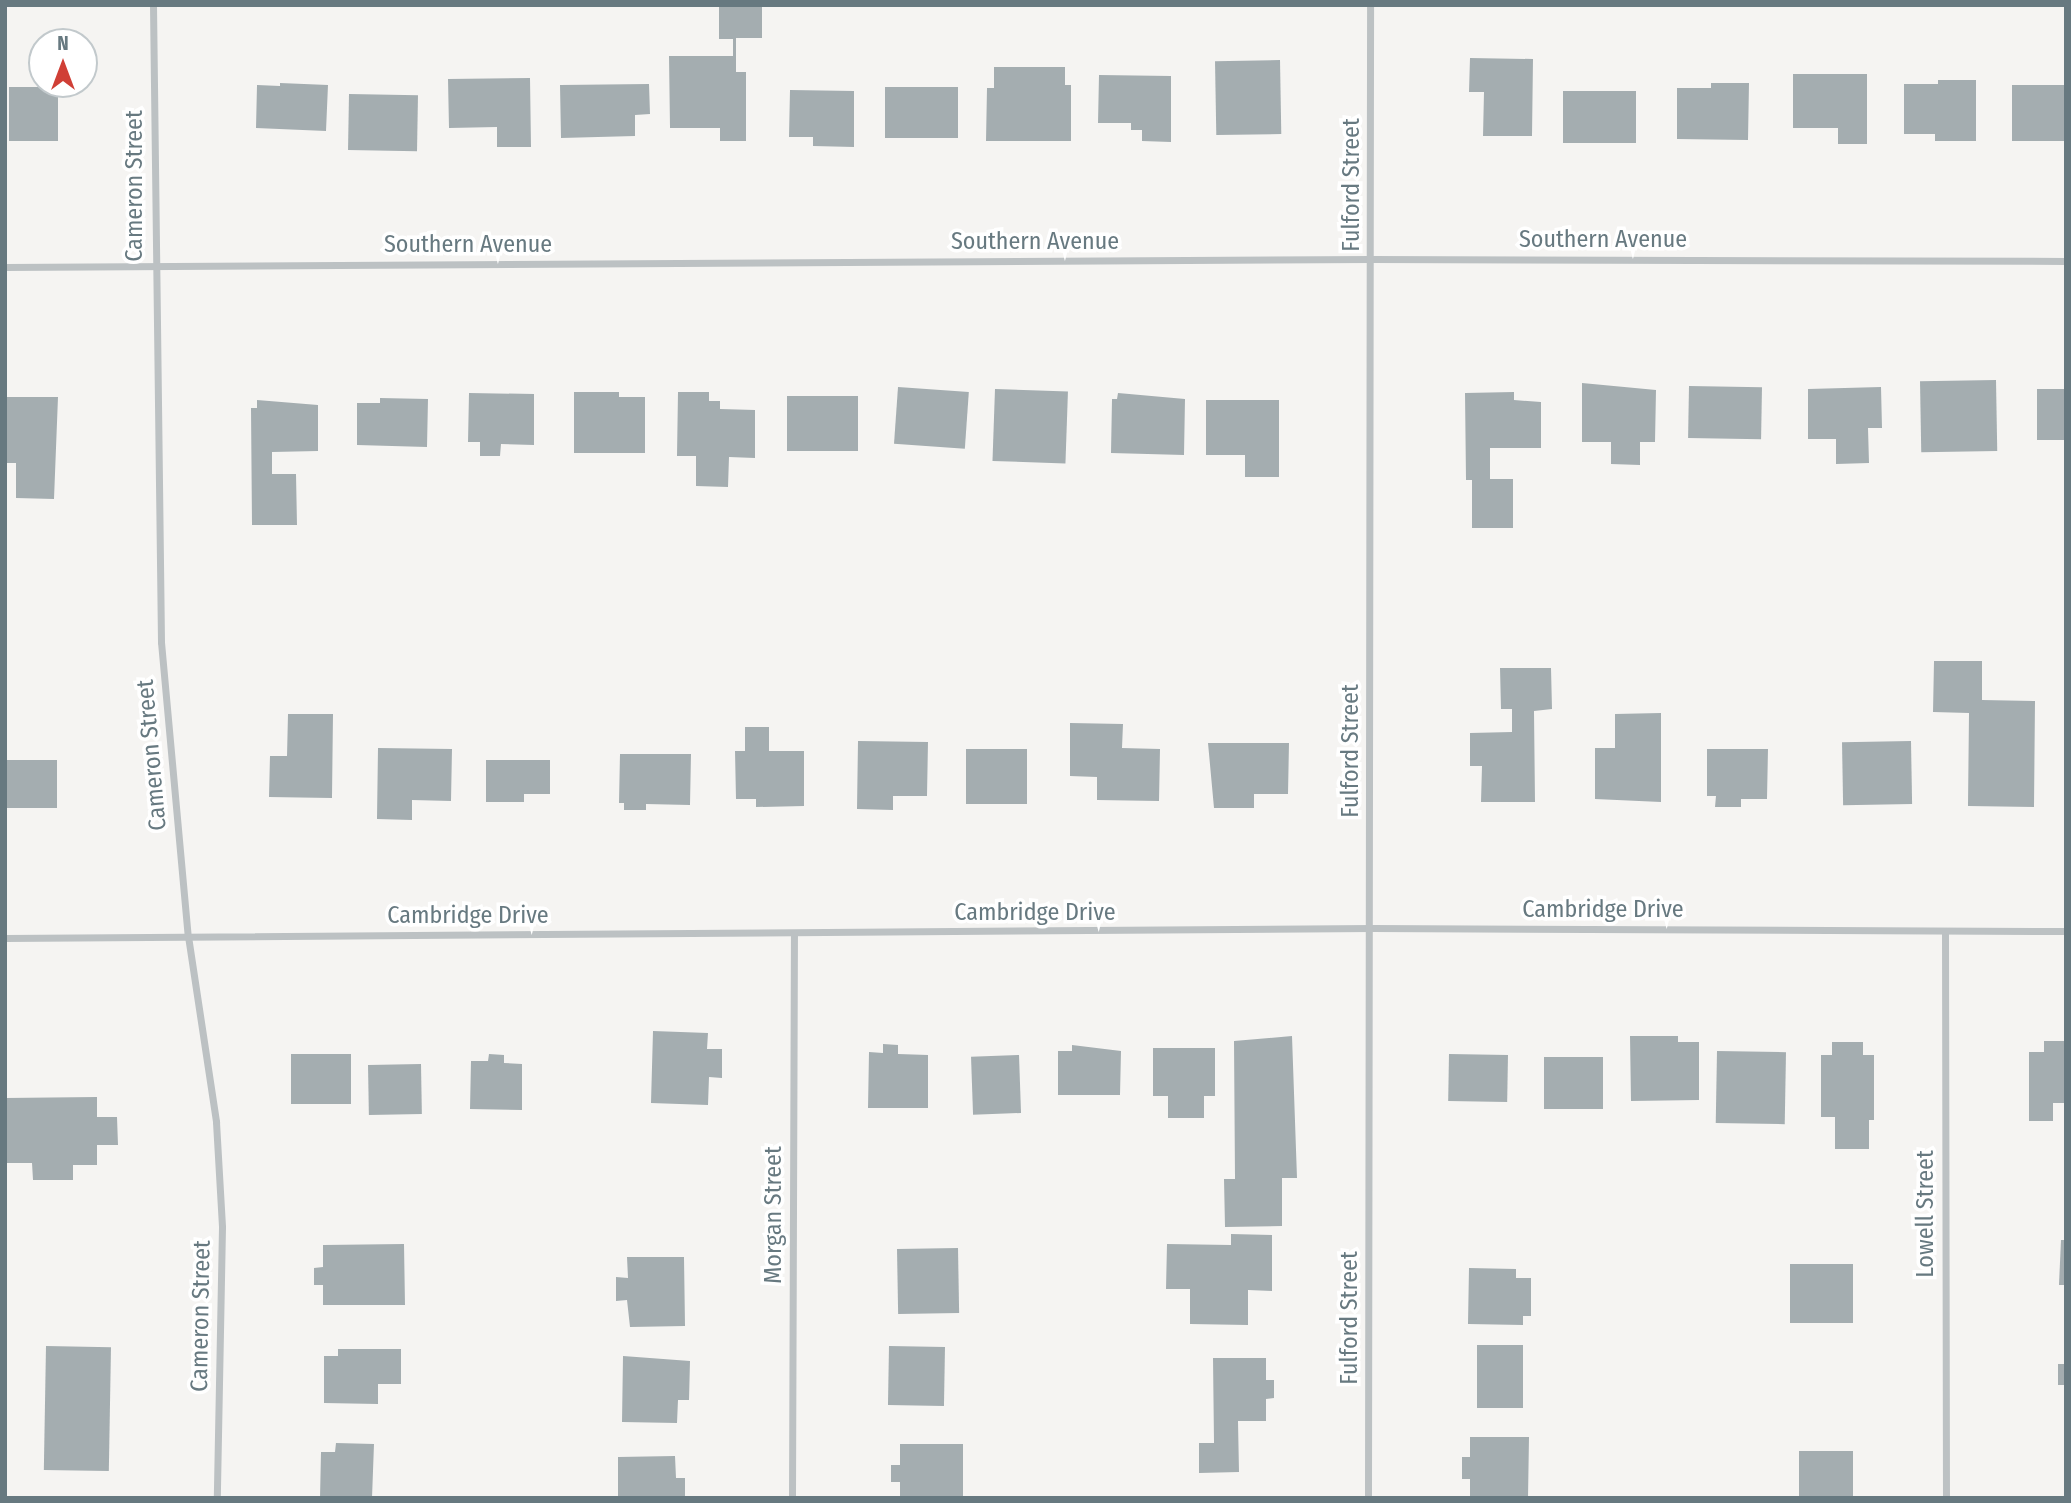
<!DOCTYPE html>
<style>
body{margin:0}
#map{position:relative;width:2071px;height:1503px;overflow:hidden;background:#f5f4f2;font-family:"Fira Sans Condensed",sans-serif}
div>[style]{position:absolute}
[style*='--x']{left:calc(var(--x)*1px);top:calc(var(--y)*1px);width:calc(var(--w)*1px);rotate:calc(var(--a)*1deg)}
.building>*{inset:0;background:#a4adb0;transform-origin:0 0}
.street>*{height:7px;margin:-3.5px;padding:0 3.5px;transform-origin:3.5px;border-radius:3.5px;background:#bcc1c3}
span{translate:-50% -50%;white-space:nowrap;text-align:center;line-height:1.15;-webkit-text-stroke:7px #fff;paint-order:stroke}
.street-label{font-size:24px;color:#677980}
.frame{position:absolute;inset:0;border:7px solid #677980;pointer-events:none}
.north{position:absolute;left:28px;top:28px;width:70px;height:70px;box-sizing:border-box;background:#fff;border:2px solid #c2c9cc;border-radius:50%;rotate:0deg;font-size:19px;font-weight:700;line-height:28px;text-align:center;color:#677980}
.north::after{content:'';display:block;margin:auto;width:24px;height:32px;background:#d03f36;clip-path:polygon(50% 0,100% 100%,50% 72%,0 100%)}
</style>
<div id="map">
<div class="building">
<i style="clip-path:polygon(719px 5px,762px 5px,762px 38px,736px 38px,736px 72px,746px 72px,746px 141px,720px 141px,720px 128px,670px 128px,669px 56px,733px 56px,733px 39px,719px 39px)"></i>
<i style="clip-path:polygon(1470px 58px,1533px 59px,1532px 136px,1483px 136px,1484px 92px,1469px 92px)"></i>
<i style="left:1280px;top:60px;width:74px;height:65px;rotate:89deg"></i>
<i style="clip-path:polygon(994px 67px,1065px 67px,1065px 85px,1071px 85px,1071px 141px,986px 141px,987px 88px,994px 88px)"></i>
<i style="clip-path:polygon(1793px 74px,1867px 74px,1867px 144px,1838px 144px,1838px 128px,1793px 128px)"></i>
<i style="clip-path:polygon(1099px 75px,1171px 76px,1171px 142px,1142px 141px,1142px 130px,1131px 130px,1131px 123px,1098px 123px)"></i>
<i style="clip-path:polygon(530px 78px,531px 147px,497px 147px,497px 127px,449px 128px,448px 79px)"></i>
<i style="clip-path:polygon(1938px 80px,1976px 80px,1976px 141px,1935px 141px,1935px 134px,1904px 134px,1904px 84px,1938px 84px)"></i>
<i style="clip-path:polygon(280px 83px,328px 85px,326px 131px,256px 128px,257px 85px,280px 86px)"></i>
<i style="clip-path:polygon(1711px 83px,1749px 83px,1748px 140px,1677px 139px,1677px 88px,1711px 88px)"></i>
<i style="clip-path:polygon(649px 84px,650px 114px,635px 115px,635px 136px,561px 138px,560px 85px)"></i>
<i style="left:2012px;top:85px;width:54px;height:56px"></i>
<i style="left:9px;top:87px;width:49px;height:54px"></i>
<i style="left:885px;top:87px;width:73px;height:51px"></i>
<i style="clip-path:polygon(790px 90px,854px 91px,854px 147px,813px 146px,813px 137px,789px 137px)"></i>
<i style="left:1636px;top:91px;width:52px;height:73px;rotate:90deg"></i>
<i style="left:349px;top:94px;width:69px;height:56px;rotate:1deg"></i>
<i style="left:1996px;top:380px;width:71px;height:76px;rotate:89deg"></i>
<i style="clip-path:polygon(1582px 383px,1656px 390px,1655px 442px,1640px 442px,1640px 465px,1611px 464px,1611px 442px,1582px 442px)"></i>
<i style="left:1689px;top:386px;width:73px;height:52px;rotate:1deg"></i>
<i style="left:898px;top:387px;width:71px;height:57px;rotate:4deg"></i>
<i style="clip-path:polygon(1881px 387px,1882px 428px,1868px 428px,1869px 463px,1836px 464px,1836px 439px,1808px 439px,1808px 389px)"></i>
<i style="left:995px;top:389px;width:73px;height:72px;rotate:2deg"></i>
<i style="left:2037px;top:389px;width:29px;height:51px"></i>
<i style="clip-path:polygon(574px 392px,619px 392px,619px 397px,645px 397px,645px 453px,574px 453px)"></i>
<i style="clip-path:polygon(678px 392px,709px 392px,709px 401px,720px 401px,720px 409px,755px 410px,755px 458px,729px 457px,728px 487px,696px 486px,696px 456px,677px 456px)"></i>
<i style="clip-path:polygon(1514px 392px,1514px 400px,1541px 402px,1541px 448px,1490px 448px,1490px 479px,1513px 479px,1513px 528px,1472px 528px,1472px 480px,1466px 480px,1465px 393px)"></i>
<i style="clip-path:polygon(469px 393px,534px 394px,534px 445px,501px 444px,500px 456px,480px 456px,480px 442px,468px 442px)"></i>
<i style="clip-path:polygon(1118px 393px,1185px 399px,1184px 455px,1111px 453px,1112px 399px,1117px 399px)"></i>
<i style="left:787px;top:396px;width:71px;height:55px"></i>
<i style="clip-path:polygon(7px 397px,58px 397px,54px 499px,16px 498px,16px 463px,5px 463px)"></i>
<i style="clip-path:polygon(380px 398px,428px 399px,427px 447px,357px 445px,357px 403px,380px 403px)"></i>
<i style="clip-path:polygon(257px 400px,318px 405px,318px 451px,272px 452px,272px 474px,296px 474px,297px 525px,252px 525px,251px 408px,257px 408px)"></i>
<i style="clip-path:polygon(1206px 400px,1279px 400px,1279px 477px,1245px 477px,1245px 455px,1206px 455px)"></i>
<i style="clip-path:polygon(1934px 661px,1982px 661px,1982px 700px,2035px 701px,2034px 807px,1968px 806px,1969px 713px,1933px 712px)"></i>
<i style="clip-path:polygon(1500px 668px,1551px 668px,1552px 709px,1534px 711px,1535px 802px,1481px 802px,1482px 766px,1470px 766px,1470px 733px,1512px 732px,1512px 709px,1501px 709px)"></i>
<i style="clip-path:polygon(1661px 713px,1661px 802px,1595px 799px,1595px 748px,1615px 748px,1615px 714px)"></i>
<i style="clip-path:polygon(288px 714px,333px 714px,332px 798px,269px 797px,270px 756px,287px 756px)"></i>
<i style="clip-path:polygon(1070px 723px,1123px 724px,1122px 748px,1160px 749px,1159px 801px,1097px 800px,1097px 777px,1070px 776px)"></i>
<i style="clip-path:polygon(745px 727px,769px 727px,769px 751px,804px 751px,804px 806px,756px 807px,756px 799px,736px 799px,735px 751px,745px 751px)"></i>
<i style="clip-path:polygon(858px 741px,928px 742px,927px 796px,893px 796px,893px 810px,857px 809px)"></i>
<i style="left:1911px;top:741px;width:63px;height:69px;rotate:89deg"></i>
<i style="clip-path:polygon(1208px 743px,1289px 743px,1288px 794px,1254px 794px,1254px 808px,1214px 808px)"></i>
<i style="clip-path:polygon(378px 748px,452px 749px,451px 801px,412px 800px,412px 820px,377px 819px)"></i>
<i style="left:966px;top:749px;width:61px;height:55px"></i>
<i style="clip-path:polygon(1707px 749px,1768px 749px,1767px 799px,1741px 799px,1741px 807px,1715px 807px,1716px 796px,1707px 796px)"></i>
<i style="clip-path:polygon(620px 754px,691px 754px,690px 805px,646px 804px,646px 810px,624px 810px,624px 803px,619px 803px)"></i>
<i style="left:5px;top:760px;width:52px;height:48px"></i>
<i style="clip-path:polygon(486px 760px,550px 760px,550px 794px,524px 794px,524px 802px,486px 802px)"></i>
<i style="clip-path:polygon(653px 1031px,708px 1033px,707px 1049px,722px 1049px,722px 1078px,709px 1077px,708px 1105px,651px 1103px)"></i>
<i style="clip-path:polygon(1292px 1036px,1297px 1178px,1282px 1178px,1282px 1226px,1225px 1227px,1224px 1179px,1235px 1179px,1234px 1041px)"></i>
<i style="clip-path:polygon(1630px 1036px,1678px 1036px,1678px 1042px,1699px 1042px,1699px 1100px,1631px 1101px)"></i>
<i style="clip-path:polygon(2044px 1041px,2066px 1041px,2066px 1103px,2053px 1103px,2053px 1121px,2029px 1121px,2029px 1052px,2044px 1052px)"></i>
<i style="clip-path:polygon(1832px 1042px,1863px 1042px,1863px 1055px,1874px 1055px,1874px 1120px,1869px 1120px,1869px 1149px,1835px 1149px,1835px 1117px,1821px 1117px,1821px 1055px,1832px 1055px)"></i>
<i style="clip-path:polygon(883px 1044px,898px 1045px,898px 1054px,928px 1055px,928px 1108px,868px 1108px,869px 1052px,883px 1053px)"></i>
<i style="clip-path:polygon(1072px 1045px,1121px 1051px,1120px 1095px,1058px 1095px,1058px 1051px,1072px 1051px)"></i>
<i style="clip-path:polygon(1153px 1048px,1215px 1048px,1215px 1096px,1204px 1096px,1204px 1118px,1168px 1118px,1168px 1096px,1153px 1096px)"></i>
<i style="left:1717px;top:1051px;width:69px;height:72px;rotate:1deg"></i>
<i style="left:291px;top:1054px;width:60px;height:50px"></i>
<i style="clip-path:polygon(489px 1054px,504px 1055px,504px 1063px,522px 1064px,522px 1110px,470px 1109px,471px 1061px,488px 1061px)"></i>
<i style="left:1449px;top:1054px;width:59px;height:47px;rotate:1deg"></i>
<i style="left:1019px;top:1055px;width:58px;height:48px;rotate:88deg"></i>
<i style="left:1603px;top:1057px;width:52px;height:59px;rotate:90deg"></i>
<i style="left:421px;top:1064px;width:50px;height:53px;rotate:89deg"></i>
<i style="clip-path:polygon(97px 1097px,97px 1117px,117px 1117px,118px 1145px,97px 1145px,97px 1165px,73px 1165px,73px 1180px,33px 1180px,32px 1163px,5px 1163px,5px 1098px)"></i>
<i style="clip-path:polygon(1231px 1234px,1272px 1235px,1272px 1291px,1248px 1290px,1248px 1325px,1190px 1324px,1190px 1289px,1166px 1289px,1167px 1244px,1231px 1245px)"></i>
<i style="clip-path:polygon(2061px 1240px,2066px 1240px,2066px 1285px,2059px 1285px)"></i>
<i style="clip-path:polygon(404px 1244px,405px 1305px,323px 1305px,323px 1285px,314px 1285px,314px 1268px,323px 1267px,323px 1245px)"></i>
<i style="left:958px;top:1248px;width:65px;height:61px;rotate:89deg"></i>
<i style="clip-path:polygon(627px 1257px,684px 1257px,685px 1326px,630px 1327px,627px 1300px,616px 1301px,616px 1277px,628px 1278px)"></i>
<i style="left:1790px;top:1264px;width:63px;height:59px"></i>
<i style="clip-path:polygon(1469px 1268px,1516px 1269px,1516px 1278px,1531px 1278px,1531px 1316px,1523px 1316px,1523px 1325px,1468px 1324px)"></i>
<i style="left:1477px;top:1345px;width:46px;height:63px"></i>
<i style="left:46px;top:1346px;width:65px;height:124px;rotate:1deg"></i>
<i style="left:889px;top:1346px;width:56px;height:59px;rotate:1deg"></i>
<i style="clip-path:polygon(338px 1349px,401px 1349px,401px 1384px,378px 1384px,378px 1404px,324px 1403px,324px 1356px,338px 1356px)"></i>
<i style="clip-path:polygon(623px 1356px,690px 1361px,689px 1400px,678px 1400px,677px 1423px,622px 1422px)"></i>
<i style="clip-path:polygon(1213px 1358px,1266px 1358px,1266px 1380px,1274px 1380px,1274px 1398px,1266px 1399px,1266px 1421px,1238px 1421px,1239px 1472px,1199px 1473px,1199px 1443px,1214px 1443px)"></i>
<i style="left:2058px;top:1364px;width:8px;height:21px"></i>
<i style="clip-path:polygon(1470px 1437px,1529px 1437px,1528px 1498px,1470px 1498px,1470px 1479px,1462px 1479px,1462px 1457px,1470px 1457px)"></i>
<i style="clip-path:polygon(336px 1443px,374px 1444px,372px 1498px,320px 1498px,321px 1452px,335px 1452px)"></i>
<i style="clip-path:polygon(900px 1444px,963px 1444px,963px 1498px,900px 1498px,900px 1482px,891px 1482px,891px 1465px,900px 1465px)"></i>
<i style="left:1799px;top:1451px;width:54px;height:47px"></i>
<i style="clip-path:polygon(675px 1456px,676px 1478px,685px 1478px,685px 1498px,618px 1498px,618px 1457px)"></i>
</div>
<div class="street">
<i style="--x:153;--y:5;--w:637;--a:89.28"></i>
<i style="--x:161;--y:642;--w:295;--a:84.8"></i>
<i style="--x:188;--y:936;--w:188;--a:81.4"></i>
<i style="--x:216;--y:1122;--w:105;--a:86.7"></i>
<i style="--x:222;--y:1227;--w:271;--a:91.1"></i>
<i style="--x:5;--y:267;--w:1366;--a:-0.34"></i>
<i style="--x:1371;--y:259;--w:695;--a:0.16"></i>
<i style="--x:1945;--y:931;--w:567;--a:89.9"></i>
<i style="--x:5;--y:938;--w:1367;--a:-0.42"></i>
<i style="--x:1372;--y:928;--w:694;--a:0.25"></i>
<i style="--x:792;--y:1498;--w:565;--a:-89.8"></i>
<i style="--x:1368;--y:1498;--w:1493;--a:-89.92"></i>
</div>
<div class="street-label">
<span style="left:1352px;top:185px;rotate:-90deg">Fulford Street</span>
<span style="left:135px;top:186px;rotate:-90deg">Cameron Street</span>
<span style="left:1603px;top:240px">Southern Avenue</span>
<span style="left:1035px;top:242px">Southern Avenue</span>
<span style="left:468px;top:245px">Southern Avenue</span>
<span style="left:1351px;top:751px;rotate:-90deg">Fulford Street</span>
<span style="left:152px;top:755px;rotate:-95deg">Cameron Street</span>
<span style="left:1603px;top:910px">Cambridge Drive</span>
<span style="left:1035px;top:913px">Cambridge Drive</span>
<span style="left:468px;top:916px">Cambridge Drive</span>
<span style="left:1926px;top:1214px;rotate:-90deg">Lowell Street</span>
<span style="left:774px;top:1215px;rotate:-90deg">Morgan Street</span>
<span style="left:201px;top:1316px;rotate:-89deg">Cameron Street</span>
<span style="left:1350px;top:1318px;rotate:-90deg">Fulford Street</span>
</div>
<div class="frame"></div>
<div class="north">N</div>
</div>
